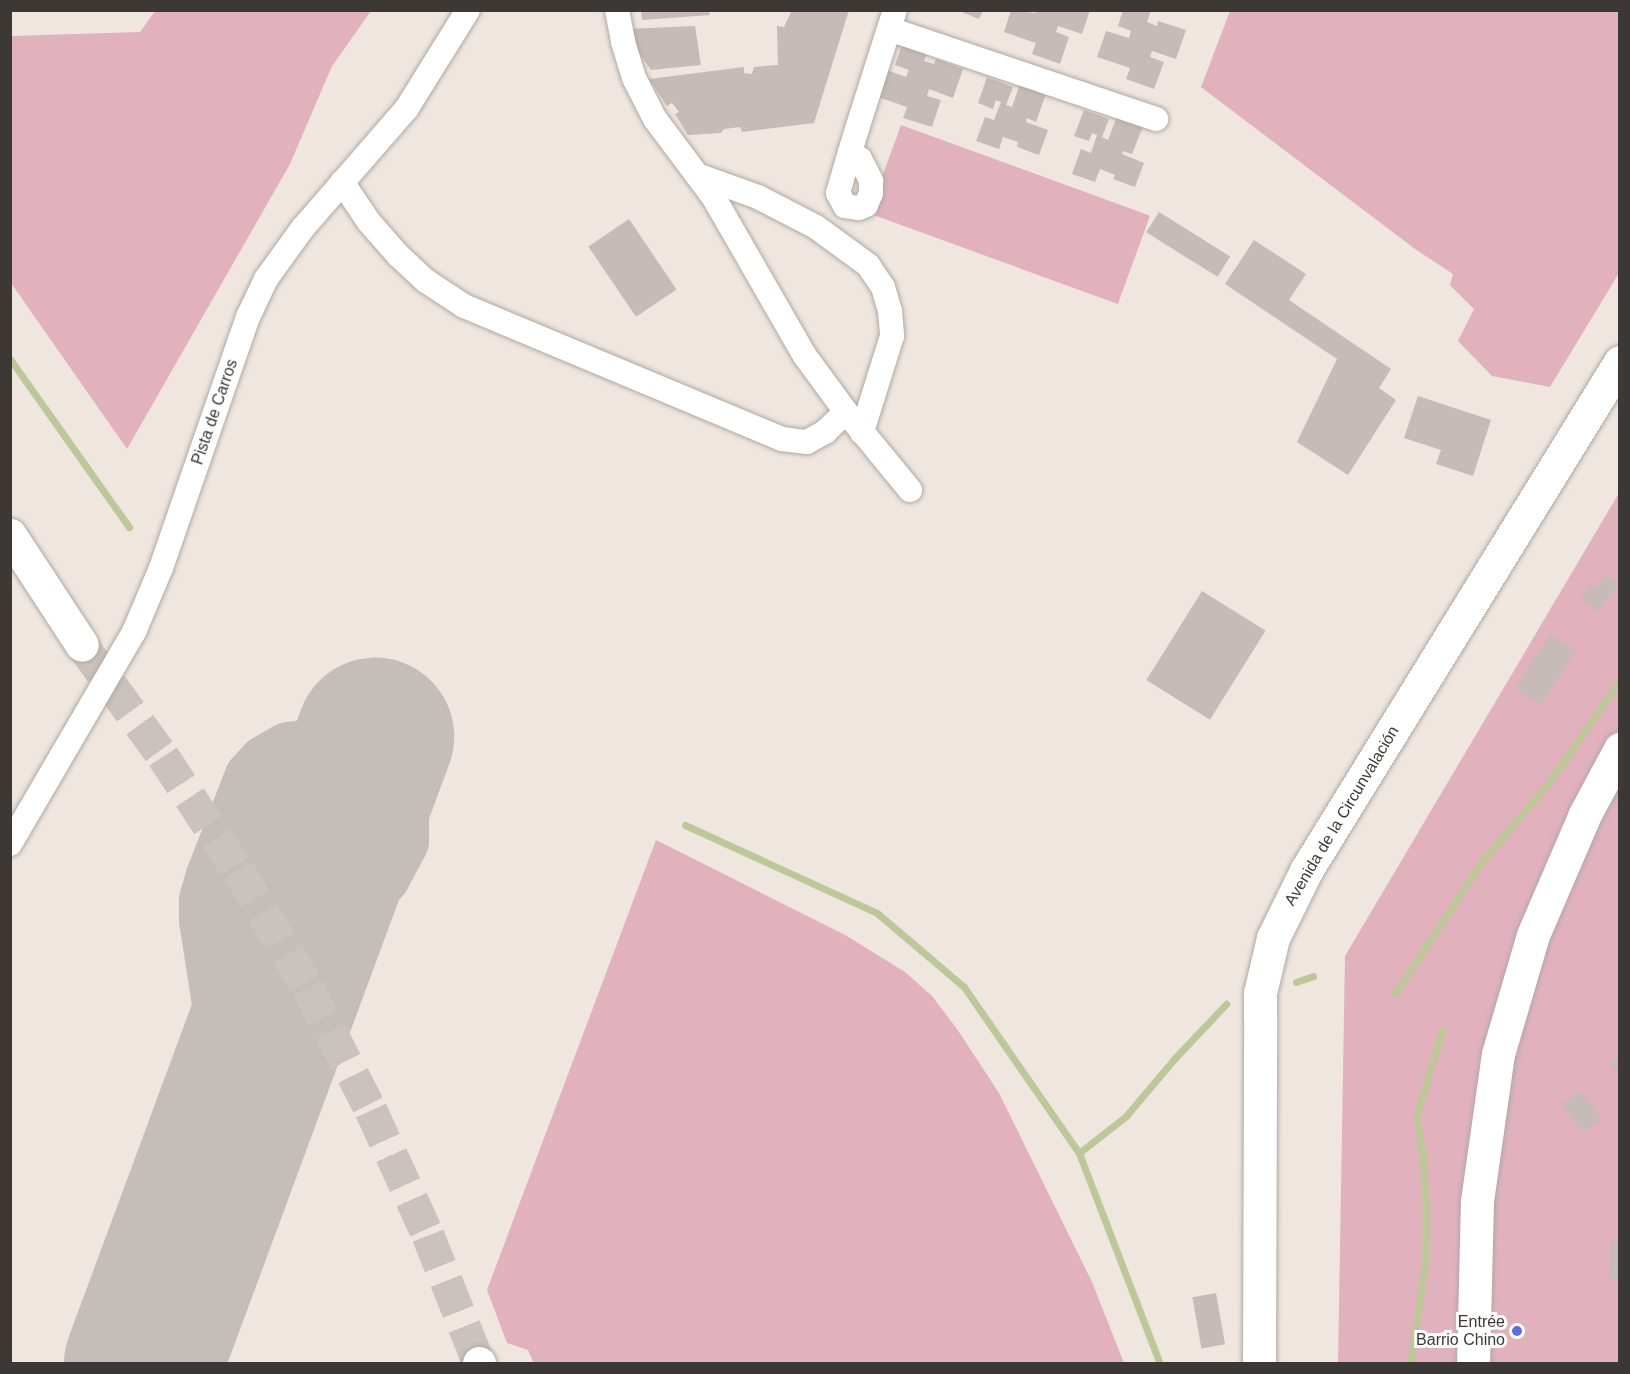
<!DOCTYPE html>
<meta charset="utf-8">
<style>
body{margin:0}
#map{position:relative;width:1630px;height:1374px;overflow:hidden;background:#eee6df;font-family:Arial,sans-serif}
div>[style]{position:absolute}
[style*='--x']{left:calc(var(--x)*1px);top:calc(var(--y)*1px);width:calc(var(--w)*1px);rotate:calc(var(--a)*1deg)}
.green>*{inset:0;background:#e1b1be;transform-origin:0 0}
.stream>*{height:7px;margin:-3.5px;padding:0 3.5px;transform-origin:3.5px;border-radius:3.5px;background:#bcc997}
.taxiway>*{height:63px;margin:-31.5px;padding:0 31.5px;transform-origin:31.5px;border-radius:31.5px;background:#c4beb8}
.runway>*{height:158px;margin:-79px;padding:0 79px;transform-origin:79px;border-radius:79px;background:#c4beb8}
.building>*{inset:0;background:#c6bbb8;transform-origin:0 0}
.secondary-tunnel>*{height:33px;margin-top:-16.5px;transform-origin:0;background:repeating-linear-gradient(90deg,#cac3bd 0 33px,transparent 0 49px)}
.roads{filter:drop-shadow(0 0 2px #b1a8a2) drop-shadow(0 0 2px #b1a8a2)}
.street>*{height:24px;margin:-12px;padding:0 12px;transform-origin:12px;border-radius:12px;background:#fff}
.secondary>*{height:33px;margin:-16.5px;padding:0 16.5px;transform-origin:16.5px;border-radius:16.5px;background:#fff}
.dots>*{width:16px;height:16px;translate:-50% -50%;box-sizing:border-box;border:3px solid #fff;border-radius:50%}
span{translate:-50% -50%;white-space:nowrap;text-align:center;line-height:1.15;-webkit-text-stroke:6px #fff;paint-order:stroke}
.street-label{font-size:16px;color:#3b3835}
.poi-label{font-size:16px;color:#3b3835}
.right{translate:-100% -50%;text-align:right}
.frame{position:absolute;inset:0;border:12px solid #3b3835;pointer-events:none}
</style>
<div id="map">
<div class="green">
<i style="clip-path:polygon(156px 10px,371px 11px,332px 66px,290px 164px,127px 449px,11px 283px,11px 36px,140px 32px)"></i>
<i style="clip-path:polygon(1230px 11px,1619px 11px,1619px 273px,1550px 387px,1492px 376px,1458px 341px,1474px 309px,1450px 285px,1453px 274px,1415px 249px,1201px 87px)"></i>
<i style="left:901px;top:125px;width:265px;height:94px;rotate:20deg"></i>
<i style="clip-path:polygon(1619px 493px,1619px 1363px,1338px 1364px,1345px 956px)"></i>
<i style="clip-path:polygon(656px 840px,845px 935px,905px 972px,932px 996px,957px 1029px,999px 1093px,1092px 1282px,1124px 1363px,534px 1364px,528px 1350px,507px 1343px,487px 1290px)"></i>
</div>
<div class="stream">
<i style="--x:10;--y:359;--w:206;--a:54.7"></i>
<i style="--x:685;--y:825;--w:211;--a:24.6"></i>
<i style="--x:877;--y:913;--w:114;--a:40.4"></i>
<i style="--x:964;--y:987;--w:202;--a:55.3"></i>
<i style="--x:1079;--y:1153;--w:226;--a:69"></i>
<i style="--x:1296;--y:982;--w:18;--a:-19"></i>
<i style="--x:1395;--y:993;--w:158;--a:-56.6"></i>
<i style="--x:1482;--y:861;--w:105;--a:-49.6"></i>
<i style="--x:1550;--y:781;--w:123;--a:-55.3"></i>
<i style="--x:1079;--y:1153;--w:60;--a:-38.2"></i>
<i style="--x:1126;--y:1116;--w:75;--a:-49.9"></i>
<i style="--x:1174;--y:1059;--w:76;--a:-46.6"></i>
<i style="--x:1410;--y:1364;--w:101;--a:-81.5"></i>
<i style="--x:1425;--y:1264;--w:53;--a:-88.9"></i>
<i style="--x:1426;--y:1211;--w:52;--a:-93.3"></i>
<i style="--x:1423;--y:1159;--w:44;--a:-99.2"></i>
<i style="--x:1416;--y:1116;--w:89;--a:-73"></i>
</div>
<div class="taxiway">
<i style="--x:214;--y:1171;--w:87;--a:-75.3"></i>
<i style="--x:236;--y:1087;--w:170;--a:-98.8"></i>
<i style="--x:210;--y:919;--w:19;--a:-90"></i>
<i style="--x:210;--y:900;--w:22;--a:-74"></i>
<i style="--x:216;--y:879;--w:107;--a:-68.7"></i>
<i style="--x:255;--y:779;--w:19;--a:-47"></i>
<i style="--x:268;--y:765;--w:24;--a:-30"></i>
<i style="--x:289;--y:753;--w:37;--a:-8"></i>
<i style="--x:326;--y:748;--w:24;--a:15"></i>
<i style="--x:349;--y:754;--w:29;--a:29"></i>
<i style="--x:374;--y:768;--w:23;--a:52"></i>
<i style="--x:388;--y:786;--w:27;--a:70"></i>
<i style="--x:397;--y:811;--w:29;--a:90"></i>
<i style="--x:397;--y:840;--w:38;--a:118"></i>
<i style="--x:379;--y:874;--w:28;--a:139"></i>
<i style="--x:358;--y:892;--w:54;--a:150.1"></i>
<i style="--x:311;--y:919;--w:14;--a:129"></i>
</div>
<div class="runway">
<i style="--x:143;--y:1364;--w:669;--a:-69.69"></i>
</div>
<div class="building">
<i style="clip-path:polygon(641px 10px,708px 10px,710px 15px,642px 20px)"></i>
<i style="clip-path:polygon(792px 10px,849px 10px,814px 123px,742px 132px,740px 127px,724px 129px,721px 133px,688px 135px,675px 114px,679px 112px,672px 103px,667px 106px,649px 79px,744px 67px,744px 73px,752px 74px,754px 67px,778px 65px,777px 26px,784px 27px)"></i>
<i style="clip-path:polygon(957px 10px,983px 10px,979px 19px)"></i>
<i style="clip-path:polygon(1011px 10px,1035px 13px,1036px 10px,1090px 10px,1082px 34px,1058px 26px,1056px 32px,1069px 37px,1060px 64px,1032px 54px,1036px 43px,1004px 32px)"></i>
<i style="clip-path:polygon(1123px 10px,1151px 10px,1147px 22px,1157px 26px,1158px 21px,1186px 30px,1176px 59px,1152px 51px,1150px 57px,1164px 62px,1154px 89px,1126px 79px,1130px 68px,1097px 57px,1106px 31px,1129px 38px,1131px 31px,1118px 26px)"></i>
<i style="clip-path:polygon(695px 26px,701px 65px,651px 70px,634px 46px,626px 29px)"></i>
<i style="clip-path:polygon(905px 36px,930px 45px,924px 61px,934px 64px,936px 59px,963px 69px,953px 98px,929px 89px,927px 96px,941px 100px,932px 127px,903px 118px,907px 107px,875px 96px,884px 69px,906px 77px,909px 70px,895px 65px)"></i>
<i style="clip-path:polygon(987px 77px,1013px 87px,1006px 105px,1012px 107px,1021px 81px,1047px 91px,1036px 122px,1027px 118px,1026px 122px,1048px 130px,1039px 155px,1017px 147px,1018px 142px,1003px 137px,999px 149px,976px 141px,985px 117px,994px 120px,1001px 102px,996px 100px,993px 109px,978px 103px)"></i>
<i style="clip-path:polygon(1084px 110px,1109px 119px,1102px 137px,1108px 140px,1118px 114px,1144px 124px,1132px 154px,1123px 151px,1122px 154px,1144px 163px,1135px 187px,1113px 179px,1115px 175px,1100px 169px,1095px 182px,1072px 174px,1081px 149px,1091px 153px,1097px 135px,1092px 133px,1089px 141px,1074px 136px)"></i>
<i style="left:1159px;top:212px;width:84px;height:24px;rotate:32deg"></i>
<i style="left:629px;top:219px;width:85px;height:49px;rotate:56deg"></i>
<i style="clip-path:polygon(1254px 240px,1306px 274px,1289px 300px,1391px 369px,1379px 388px,1396px 400px,1348px 475px,1297px 442px,1337px 359px,1225px 284px)"></i>
<i style="clip-path:polygon(1418px 396px,1491px 420px,1473px 476px,1436px 464px,1441px 450px,1404px 438px)"></i>
<i style="clip-path:polygon(1606px 574px,1619px 583px,1598px 612px,1580px 598px,1590px 584px,1596px 588px)"></i>
<i style="left:1202px;top:591px;width:75px;height:105px;rotate:32deg"></i>
<i style="left:1550px;top:634px;width:31px;height:65px;rotate:33deg"></i>
<i style="clip-path:polygon(1620px 1057px,1620px 1075px,1610px 1064px)"></i>
<i style="left:1579px;top:1090px;width:36px;height:23px;rotate:51deg"></i>
<i style="clip-path:polygon(1611px 1240px,1620px 1240px,1620px 1281px,1609px 1280px)"></i>
<i style="left:1216px;top:1293px;width:52px;height:24px;rotate:80deg"></i>
</div>
<div class="secondary-tunnel">
<i style="--x:82;--y:645;--w:137;--a:53.9"></i>
<i style="--x:163;--y:756;--w:136;--a:56.7"></i>
<i style="--x:238;--y:870;--w:137;--a:59.3"></i>
<i style="--x:308;--y:988;--w:137;--a:62.7"></i>
<i style="--x:371;--y:1110;--w:137;--a:65.5"></i>
<i style="--x:428;--y:1235;--w:138;--a:68.3"></i>
</div>
<div class="roads">
<div class="street">
<i style="--x:617;--y:10;--w:33;--a:79"></i>
<i style="--x:623;--y:42;--w:38;--a:73"></i>
<i style="--x:634;--y:78;--w:46;--a:62.9"></i>
<i style="--x:655;--y:119;--w:99;--a:53.2"></i>
<i style="--x:714;--y:198;--w:182;--a:60.1"></i>
<i style="--x:805;--y:356;--w:69;--a:53.8"></i>
<i style="--x:846;--y:412;--w:101;--a:50.6"></i>
<i style="--x:889;--y:29;--w:282;--a:18.6"></i>
<i style="--x:850;--y:152;--w:12;--a:35"></i>
<i style="--x:860;--y:159;--w:25;--a:63"></i>
<i style="--x:871;--y:181;--w:12;--a:90"></i>
<i style="--x:871;--y:193;--w:13;--a:113"></i>
<i style="--x:866;--y:205;--w:8;--a:157"></i>
<i style="--x:859;--y:208;--w:14;--a:-172"></i>
<i style="--x:845;--y:206;--w:15;--a:-118"></i>
<i style="--x:838;--y:193;--w:43;--a:-73.7"></i>
<i style="--x:850;--y:152;--w:24;--a:-73"></i>
<i style="--x:857;--y:129;--w:125;--a:-72.3"></i>
<i style="--x:697;--y:175;--w:65;--a:19.8"></i>
<i style="--x:758;--y:197;--w:65;--a:27.3"></i>
<i style="--x:816;--y:227;--w:64;--a:36.2"></i>
<i style="--x:868;--y:265;--w:27;--a:56"></i>
<i style="--x:883;--y:287;--w:25;--a:74"></i>
<i style="--x:890;--y:311;--w:25;--a:85"></i>
<i style="--x:892;--y:336;--w:101;--a:107.4"></i>
<i style="--x:342;--y:182;--w:48;--a:56"></i>
<i style="--x:369;--y:222;--w:44;--a:48.7"></i>
<i style="--x:398;--y:255;--w:38;--a:43"></i>
<i style="--x:426;--y:281;--w:45;--a:33.3"></i>
<i style="--x:464;--y:306;--w:345;--a:22.7"></i>
<i style="--x:782;--y:439;--w:25;--a:7"></i>
<i style="--x:807;--y:442;--w:21;--a:-29"></i>
<i style="--x:825;--y:432;--w:29;--a:-44"></i>
<i style="--x:10;--y:844;--w:246;--a:-59.7"></i>
<i style="--x:134;--y:632;--w:69;--a:-67.1"></i>
<i style="--x:161;--y:568;--w:266;--a:-70.9"></i>
<i style="--x:248;--y:317;--w:42;--a:-64.7"></i>
<i style="--x:266;--y:279;--w:62;--a:-54.2"></i>
<i style="--x:302;--y:229;--w:160;--a:-49"></i>
<i style="--x:407;--y:108;--w:115;--a:-58.1"></i>
</div>
<div class="secondary">
<i style="--x:10;--y:535;--w:131;--a:56.8"></i>
<i style="--x:479;--y:1363;--w:1;--a:90"></i>
<i style="--x:1259;--y:1364;--w:348;--a:-89.8"></i>
<i style="--x:1260;--y:1016;--w:23;--a:-90"></i>
<i style="--x:1260;--y:993;--w:57;--a:-76.7"></i>
<i style="--x:1273;--y:938;--w:77;--a:-63.8"></i>
<i style="--x:1307;--y:869;--w:596;--a:-58.31"></i>
<i style="--x:1473;--y:1364;--w:163;--a:-88.6"></i>
<i style="--x:1477;--y:1201;--w:148;--a:-81.9"></i>
<i style="--x:1498;--y:1054;--w:124;--a:-73.6"></i>
<i style="--x:1533;--y:935;--w:132;--a:-66.7"></i>
<i style="--x:1585;--y:814;--w:74;--a:-61.7"></i>
</div>
</div>
<div class="dots">
<i style="left:1517px;top:1331px;background:#586ee4"></i>
</div>
<div class="street-label">
<span style="left:215px;top:412px;rotate:-71deg">Pista de Carros</span>
<span style="left:1342px;top:816px;rotate:-59deg">Avenida de la Circunvalación</span>
</div>
<div class="poi-label">
<span class="right" style="left:1505px;top:1331px">Entrée<br>Barrio Chino</span>
</div>
<div class="frame"></div>
</div>
